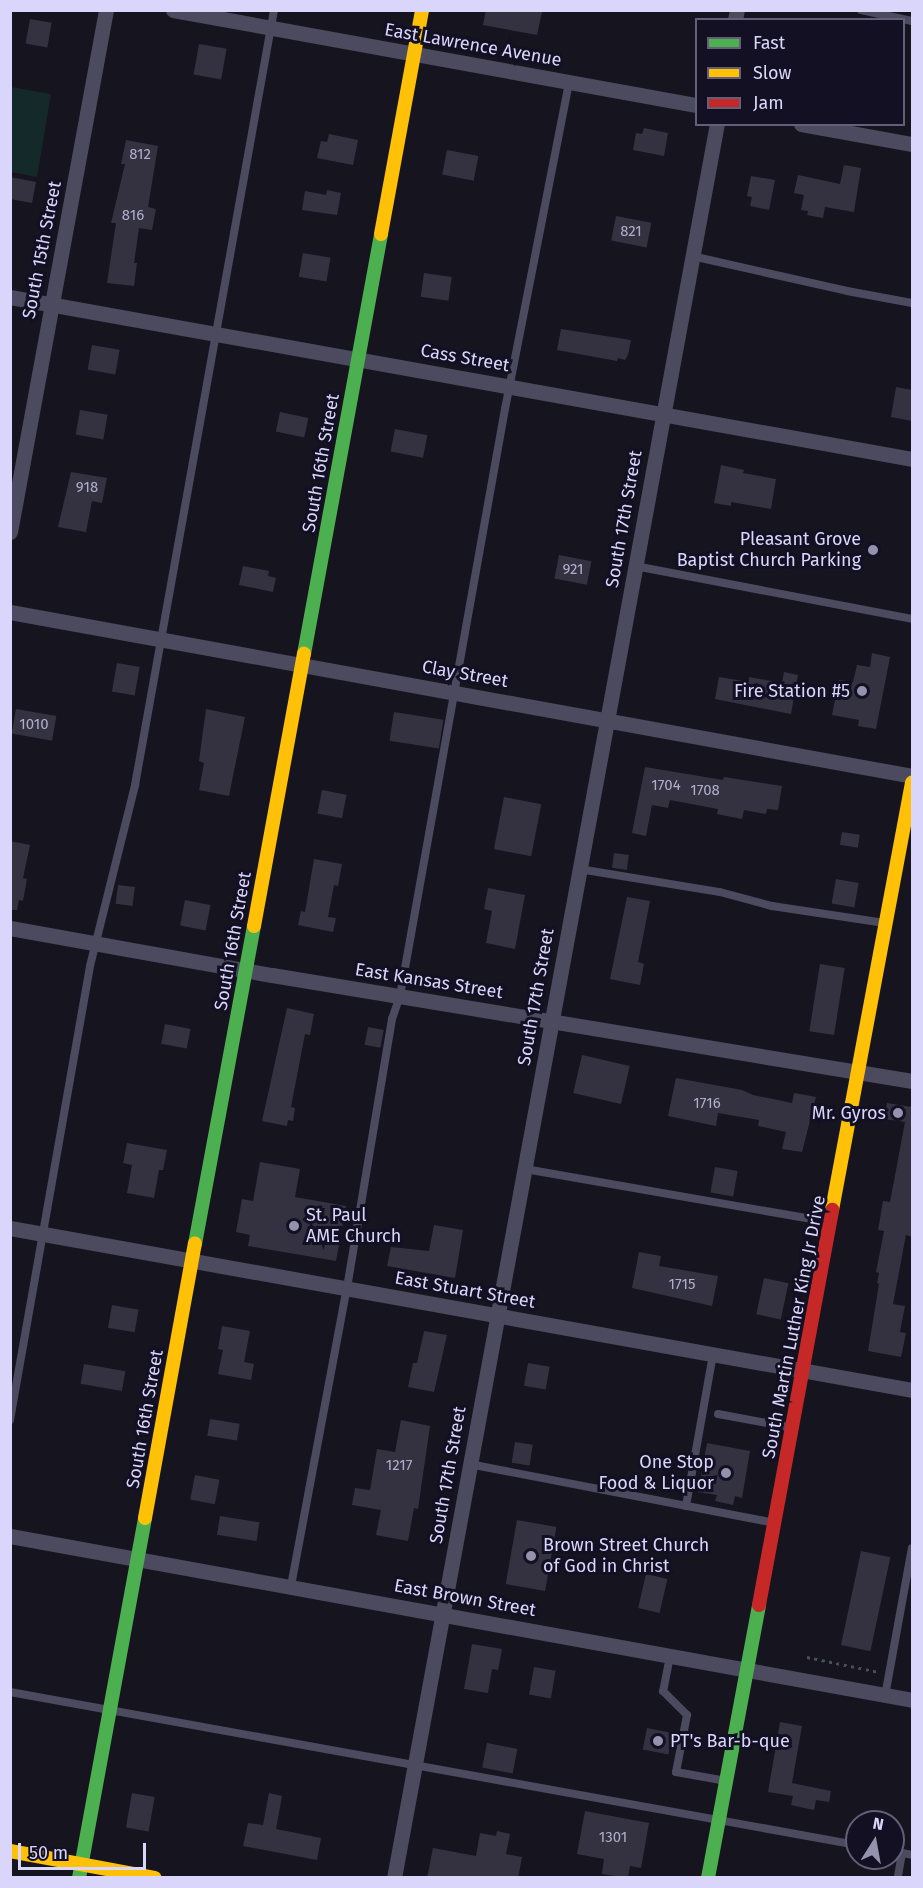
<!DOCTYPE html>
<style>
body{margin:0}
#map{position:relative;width:923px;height:1888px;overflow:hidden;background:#16141f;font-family:"Fira Sans",sans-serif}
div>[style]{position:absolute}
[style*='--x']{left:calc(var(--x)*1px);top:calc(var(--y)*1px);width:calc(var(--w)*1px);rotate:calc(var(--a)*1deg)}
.green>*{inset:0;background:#142929}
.building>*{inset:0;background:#343241;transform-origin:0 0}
.path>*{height:3px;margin-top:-1.5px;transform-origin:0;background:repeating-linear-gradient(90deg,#45505b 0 3px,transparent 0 7.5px)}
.lane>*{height:8px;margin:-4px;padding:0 4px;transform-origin:4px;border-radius:4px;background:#4b4a5e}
.street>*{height:15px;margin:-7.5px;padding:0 7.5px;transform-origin:7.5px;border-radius:7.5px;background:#4b4a5e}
.fast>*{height:14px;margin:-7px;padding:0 7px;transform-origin:7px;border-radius:7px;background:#4caf50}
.slow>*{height:14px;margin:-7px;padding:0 7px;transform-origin:7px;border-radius:7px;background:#ffc107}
.jam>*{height:14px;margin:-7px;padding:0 7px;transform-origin:7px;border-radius:7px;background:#c62828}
.dots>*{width:16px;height:16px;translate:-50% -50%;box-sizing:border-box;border:3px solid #131023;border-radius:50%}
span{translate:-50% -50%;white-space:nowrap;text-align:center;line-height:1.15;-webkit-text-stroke:6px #131023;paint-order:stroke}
.number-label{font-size:15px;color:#b0adcc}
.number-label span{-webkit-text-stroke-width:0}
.street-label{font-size:18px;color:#dad6fb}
.poi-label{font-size:18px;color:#dad6fb}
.right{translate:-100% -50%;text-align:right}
.left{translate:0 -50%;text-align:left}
.frame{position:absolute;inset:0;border:12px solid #dad6fb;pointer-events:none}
.legend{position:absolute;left:695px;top:18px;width:210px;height:108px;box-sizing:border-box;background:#131023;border:2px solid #635f79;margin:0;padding:8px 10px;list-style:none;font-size:18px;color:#dad6fb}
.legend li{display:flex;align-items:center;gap:12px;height:30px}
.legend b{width:30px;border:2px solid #635f79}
.north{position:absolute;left:845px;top:1810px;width:60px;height:60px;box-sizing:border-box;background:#131023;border:2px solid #635f79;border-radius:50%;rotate:11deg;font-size:16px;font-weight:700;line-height:24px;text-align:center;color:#dad6fb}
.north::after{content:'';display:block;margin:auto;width:21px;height:27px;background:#9592ae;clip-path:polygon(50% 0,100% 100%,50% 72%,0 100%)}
.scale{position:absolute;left:18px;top:1843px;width:128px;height:27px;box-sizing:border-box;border:3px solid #dad6fb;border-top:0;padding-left:8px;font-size:18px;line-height:21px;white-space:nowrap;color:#dad6fb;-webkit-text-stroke:4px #131023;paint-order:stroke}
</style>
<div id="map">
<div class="green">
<i style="clip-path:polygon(11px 87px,51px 94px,37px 177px,11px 172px)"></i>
</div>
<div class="building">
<i style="clip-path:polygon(486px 10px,542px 12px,537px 35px,483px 25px)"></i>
<i style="left:30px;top:19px;width:22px;height:25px;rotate:10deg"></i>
<i style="left:199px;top:44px;width:28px;height:31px;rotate:10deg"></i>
<i style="clip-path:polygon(644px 128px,668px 133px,664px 156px,633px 150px,636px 133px,642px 134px)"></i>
<i style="clip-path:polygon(329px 134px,358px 140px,353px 165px,317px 158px,321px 141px,327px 142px)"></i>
<i style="clip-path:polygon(126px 140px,158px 146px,148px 207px,156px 209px,152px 230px,139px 228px,134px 263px,137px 263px,134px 286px,107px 283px,116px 223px,111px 223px,125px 164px,121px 164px)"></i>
<i style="left:447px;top:150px;width:32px;height:25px;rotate:11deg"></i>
<i style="clip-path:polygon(844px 165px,861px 168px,854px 212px,825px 207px,823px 218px,807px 215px,808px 211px,801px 210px,804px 195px,794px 193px,798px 175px,840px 184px)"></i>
<i style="clip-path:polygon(751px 176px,775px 180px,769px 210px,750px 206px,752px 197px,747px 196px)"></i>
<i style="clip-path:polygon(10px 177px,36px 182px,32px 203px,10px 199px)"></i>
<i style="clip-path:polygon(327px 190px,341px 193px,337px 215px,302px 210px,305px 191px,326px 195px)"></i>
<i style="left:616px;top:216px;width:36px;height:25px;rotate:11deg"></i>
<i style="left:303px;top:253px;width:28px;height:24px;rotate:10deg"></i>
<i style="left:424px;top:273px;width:28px;height:24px;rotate:8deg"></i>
<i style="clip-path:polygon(561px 329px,631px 340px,628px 355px,625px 360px,618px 358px,617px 361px,557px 350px)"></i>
<i style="left:92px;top:345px;width:28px;height:25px;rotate:10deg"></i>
<i style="clip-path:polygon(896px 387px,912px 390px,912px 421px,891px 417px)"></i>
<i style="left:80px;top:410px;width:28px;height:25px;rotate:10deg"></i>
<i style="left:280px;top:412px;width:29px;height:20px;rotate:12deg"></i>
<i style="left:395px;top:429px;width:33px;height:23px;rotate:11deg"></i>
<i style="clip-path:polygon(721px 465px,744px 470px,743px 473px,776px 479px,771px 509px,731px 502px,731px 506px,714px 503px)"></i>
<i style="clip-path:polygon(71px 472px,107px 478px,102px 503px,92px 501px,86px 532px,58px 527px)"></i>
<i style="left:559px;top:555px;width:33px;height:24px;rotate:11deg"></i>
<i style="clip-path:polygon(243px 566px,269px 571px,268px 576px,276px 578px,273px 592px,239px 585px)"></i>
<i style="clip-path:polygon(872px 653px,890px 657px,876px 729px,858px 726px,859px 720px,832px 715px,839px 680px,853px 682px,857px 665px,870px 667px)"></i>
<i style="left:117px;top:663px;width:23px;height:29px;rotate:10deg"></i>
<i style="clip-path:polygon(784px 672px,798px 675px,791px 714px,715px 699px,719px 677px,749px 682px,749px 677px,782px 683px)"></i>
<i style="left:16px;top:709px;width:41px;height:25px;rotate:10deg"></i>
<i style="clip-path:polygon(206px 709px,245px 717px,229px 796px,199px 790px,204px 763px,199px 761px)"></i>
<i style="left:394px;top:712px;width:50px;height:29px;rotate:9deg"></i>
<i style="clip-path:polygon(645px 767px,723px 780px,724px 777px,782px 786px,778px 810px,767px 809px,766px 814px,744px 810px,742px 819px,717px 814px,718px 809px,670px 800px,668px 808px,652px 805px,646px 836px,632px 833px)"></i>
<i style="left:322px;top:790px;width:25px;height:24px;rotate:11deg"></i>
<i style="left:504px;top:797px;width:38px;height:53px;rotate:11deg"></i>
<i style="left:842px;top:832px;width:18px;height:13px;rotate:9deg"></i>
<i style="clip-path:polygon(10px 841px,30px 845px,23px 878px,27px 879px,23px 901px,19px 900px,17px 910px,10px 910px)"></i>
<i style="left:614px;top:853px;width:15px;height:15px;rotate:8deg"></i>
<i style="clip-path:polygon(314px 859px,342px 864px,338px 886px,334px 885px,328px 917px,336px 918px,333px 932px,298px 925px,301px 911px,305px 912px)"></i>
<i style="left:836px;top:879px;width:23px;height:25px;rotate:10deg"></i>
<i style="left:118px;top:885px;width:17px;height:19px;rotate:7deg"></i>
<i style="clip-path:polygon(488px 888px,525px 895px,515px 949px,486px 943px,492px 911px,484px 909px)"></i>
<i style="clip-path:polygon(627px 897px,650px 901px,638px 962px,644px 964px,640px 985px,610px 979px)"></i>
<i style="left:185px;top:900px;width:26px;height:26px;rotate:11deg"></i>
<i style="left:820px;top:964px;width:25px;height:68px;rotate:9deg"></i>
<i style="clip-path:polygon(287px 1008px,314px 1014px,310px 1035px,305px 1034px,291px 1107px,295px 1108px,293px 1121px,288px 1120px,287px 1126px,262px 1121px)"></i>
<i style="left:165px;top:1024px;width:26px;height:20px;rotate:11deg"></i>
<i style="left:368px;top:1027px;width:16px;height:18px;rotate:11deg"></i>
<i style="left:582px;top:1055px;width:49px;height:39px;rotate:13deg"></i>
<i style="clip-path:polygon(676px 1078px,742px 1090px,753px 1095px,792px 1103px,794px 1093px,816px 1097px,802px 1152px,782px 1149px,786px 1132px,758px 1126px,759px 1120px,718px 1113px,716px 1126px,668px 1116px)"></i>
<i style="clip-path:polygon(887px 1103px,912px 1107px,912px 1237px,906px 1235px,893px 1304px,905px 1306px,900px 1332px,906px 1333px,901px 1357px,868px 1351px,879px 1284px,877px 1283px,879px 1273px,876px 1272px,884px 1231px,878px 1230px,883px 1201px,890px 1202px,905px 1122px,884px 1119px)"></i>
<i style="clip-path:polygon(127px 1143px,167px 1150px,163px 1170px,159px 1170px,154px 1198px,127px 1193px,132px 1165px,123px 1163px)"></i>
<i style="clip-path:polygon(260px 1162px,300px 1169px,295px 1197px,346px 1206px,336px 1261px,248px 1246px,250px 1235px,236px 1232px,242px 1199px,253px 1201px)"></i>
<i style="left:715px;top:1167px;width:23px;height:26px;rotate:10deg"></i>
<i style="clip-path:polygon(434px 1225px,463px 1230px,455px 1278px,387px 1266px,391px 1247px,429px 1251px)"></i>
<i style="clip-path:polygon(639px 1252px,661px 1256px,659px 1266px,718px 1276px,712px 1306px,632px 1288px)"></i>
<i style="left:764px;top:1278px;width:25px;height:37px;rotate:12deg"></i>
<i style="left:112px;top:1305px;width:27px;height:23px;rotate:10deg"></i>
<i style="clip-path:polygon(222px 1326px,250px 1331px,244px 1362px,254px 1364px,251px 1380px,218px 1374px,223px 1350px,218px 1349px)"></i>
<i style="clip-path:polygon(424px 1331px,447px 1335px,434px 1392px,408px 1387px,413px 1363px,417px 1363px)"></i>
<i style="left:528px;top:1363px;width:22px;height:23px;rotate:10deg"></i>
<i style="left:84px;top:1364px;width:42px;height:20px;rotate:10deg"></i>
<i style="left:210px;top:1419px;width:30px;height:17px;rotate:9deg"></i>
<i style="clip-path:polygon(401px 1420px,430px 1426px,418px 1509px,414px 1508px,408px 1541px,376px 1535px,381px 1510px,352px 1505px,355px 1488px,370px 1490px,377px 1449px,395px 1452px)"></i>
<i style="left:515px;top:1442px;width:18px;height:21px;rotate:9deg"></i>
<i style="clip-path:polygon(707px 1443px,750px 1451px,742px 1498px,735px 1496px,733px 1505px,715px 1501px,717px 1495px,698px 1492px)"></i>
<i style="left:195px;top:1475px;width:25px;height:25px;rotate:11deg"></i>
<i style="left:220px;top:1516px;width:40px;height:19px;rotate:9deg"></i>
<i style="left:517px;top:1520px;width:40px;height:65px;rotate:10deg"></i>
<i style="left:861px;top:1551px;width:30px;height:96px;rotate:12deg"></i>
<i style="left:646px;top:1574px;width:22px;height:35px;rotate:13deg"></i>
<i style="clip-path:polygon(472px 1644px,502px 1649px,498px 1670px,492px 1669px,488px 1693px,464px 1689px)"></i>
<i style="left:534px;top:1667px;width:22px;height:28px;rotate:10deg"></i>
<i style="clip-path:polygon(780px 1722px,802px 1726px,792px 1783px,831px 1791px,829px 1802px,816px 1800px,814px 1810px,791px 1805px,793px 1796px,768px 1792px)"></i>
<i style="left:647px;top:1728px;width:26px;height:22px;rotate:11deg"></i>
<i style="left:487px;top:1743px;width:31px;height:25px;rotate:11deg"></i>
<i style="left:132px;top:1793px;width:23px;height:35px;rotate:10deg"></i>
<i style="clip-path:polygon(269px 1793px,282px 1796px,276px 1829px,321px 1838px,317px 1860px,243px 1846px,248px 1823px,263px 1825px)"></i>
<i style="clip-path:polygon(585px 1811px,649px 1823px,641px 1868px,630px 1866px,628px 1878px,602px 1874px,604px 1859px,577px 1854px)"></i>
<i style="clip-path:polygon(497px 1831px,510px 1834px,506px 1854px,522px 1857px,518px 1878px,427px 1878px,433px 1848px,476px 1856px,480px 1833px,496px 1836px)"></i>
</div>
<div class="path">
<i style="--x:807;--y:1657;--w:74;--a:11.8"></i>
</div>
<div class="lane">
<i style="--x:861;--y:10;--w:52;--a:12.2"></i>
<i style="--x:692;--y:256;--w:159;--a:12.7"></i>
<i style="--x:847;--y:291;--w:66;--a:10.5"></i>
<i style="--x:635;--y:566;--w:282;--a:10.8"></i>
<i style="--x:579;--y:869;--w:143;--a:9.3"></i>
<i style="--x:720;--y:892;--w:54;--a:15.1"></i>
<i style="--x:772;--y:906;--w:114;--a:8.6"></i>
<i style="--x:525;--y:1169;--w:310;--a:9.9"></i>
<i style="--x:718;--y:1414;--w:72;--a:10.4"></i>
<i style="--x:10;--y:1420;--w:461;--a:-80"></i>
<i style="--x:90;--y:966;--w:187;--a:-76"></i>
<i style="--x:135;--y:785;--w:787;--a:-79.83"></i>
<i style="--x:469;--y:1464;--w:311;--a:10.9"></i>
<i style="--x:686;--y:1506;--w:153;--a:-79.9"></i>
<i style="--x:291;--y:1586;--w:303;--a:-79.4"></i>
<i style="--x:347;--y:1288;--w:273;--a:-80.5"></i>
<i style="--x:392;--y:1019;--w:24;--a:-71"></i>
<i style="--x:400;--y:996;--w:596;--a:-79.86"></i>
<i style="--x:505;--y:409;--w:332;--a:-78.9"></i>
<i style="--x:670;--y:1656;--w:36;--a:101"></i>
<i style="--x:663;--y:1691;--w:34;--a:45"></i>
<i style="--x:687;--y:1715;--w:58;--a:100.9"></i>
<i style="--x:676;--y:1772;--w:51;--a:10.2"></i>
<i style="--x:10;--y:1692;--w:861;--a:10.24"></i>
<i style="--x:885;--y:1696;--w:150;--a:-79.7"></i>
<i style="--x:893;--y:1851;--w:19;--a:12"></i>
<i style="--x:898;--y:1876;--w:23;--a:-80"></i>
</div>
<div class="street">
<i style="--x:173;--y:10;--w:532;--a:10.3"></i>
<i style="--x:735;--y:20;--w:10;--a:-79"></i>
<i style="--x:801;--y:124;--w:113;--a:10.2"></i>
<i style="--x:10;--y:297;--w:916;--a:10.18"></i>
<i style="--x:10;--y:532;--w:531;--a:-79.58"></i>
<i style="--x:10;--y:612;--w:917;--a:10.3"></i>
<i style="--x:10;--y:928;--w:266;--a:10.2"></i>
<i style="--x:272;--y:975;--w:649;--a:9.4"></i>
<i style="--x:10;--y:1228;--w:916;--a:10.18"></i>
<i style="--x:10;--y:1536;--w:917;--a:10.3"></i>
<i style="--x:394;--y:1878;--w:1783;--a:-79.57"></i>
</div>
<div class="fast">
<i style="--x:304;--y:654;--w:427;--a:-79.6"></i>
<i style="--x:195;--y:1244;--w:323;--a:-79.5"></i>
<i style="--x:79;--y:1878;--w:366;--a:-79.6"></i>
<i style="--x:708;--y:1878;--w:278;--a:-79.4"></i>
</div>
<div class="slow">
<i style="--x:381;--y:234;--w:228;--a:-79.6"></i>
<i style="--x:254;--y:926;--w:277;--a:-79.6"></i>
<i style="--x:832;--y:1210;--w:435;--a:-79.4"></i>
<i style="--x:145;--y:1518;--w:279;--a:-79.7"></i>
<i style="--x:10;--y:1851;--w:147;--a:10.5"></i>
</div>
<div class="jam">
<i style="--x:759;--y:1605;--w:402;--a:-79.5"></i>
</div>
<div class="dots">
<i style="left:873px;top:550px;background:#9592ae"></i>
<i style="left:862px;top:691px;background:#9592ae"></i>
<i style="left:898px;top:1113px;background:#9592ae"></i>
<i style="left:294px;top:1226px;background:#9592ae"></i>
<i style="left:726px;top:1473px;background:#9592ae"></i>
<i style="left:531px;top:1556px;background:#9592ae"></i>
<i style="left:658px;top:1741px;background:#9592ae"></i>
</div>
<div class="number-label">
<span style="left:140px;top:155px">812</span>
<span style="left:133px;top:216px">816</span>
<span style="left:631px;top:232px">821</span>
<span style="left:87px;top:488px">918</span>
<span style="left:573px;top:570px">921</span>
<span style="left:34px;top:725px">1010</span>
<span style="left:666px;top:786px">1704</span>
<span style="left:705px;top:791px">1708</span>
<span style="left:707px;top:1104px">1716</span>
<span style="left:682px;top:1285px">1715</span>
<span style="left:399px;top:1466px">1217</span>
<span style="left:613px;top:1838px">1301</span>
</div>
<div class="street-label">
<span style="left:473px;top:45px;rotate:10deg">East Lawrence Avenue</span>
<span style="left:42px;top:250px;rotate:-79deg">South 15th Street</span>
<span style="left:465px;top:358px;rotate:10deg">Cass Street</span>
<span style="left:321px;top:463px;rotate:-80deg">South 16th Street</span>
<span style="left:624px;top:519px;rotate:-80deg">South 17th Street</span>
<span style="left:465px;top:674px;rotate:10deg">Clay Street</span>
<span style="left:233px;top:941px;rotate:-80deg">South 16th Street</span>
<span style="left:429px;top:981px;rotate:9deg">East Kansas Street</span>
<span style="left:536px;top:997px;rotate:-80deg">South 17th Street</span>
<span style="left:465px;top:1290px;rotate:10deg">East Stuart Street</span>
<span style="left:794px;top:1327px;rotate:-79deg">South Martin Luther King Jr Drive</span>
<span style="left:145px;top:1419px;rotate:-80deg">South 16th Street</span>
<span style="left:448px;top:1475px;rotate:-80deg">South 17th Street</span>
<span style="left:465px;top:1598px;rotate:10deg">East Brown Street</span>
</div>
<div class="poi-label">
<span class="right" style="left:861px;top:550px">Pleasant Grove<br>Baptist Church Parking</span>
<span class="right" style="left:850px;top:691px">Fire Station #5</span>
<span class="right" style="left:886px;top:1113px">Mr. Gyros</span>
<span class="left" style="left:306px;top:1226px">St. Paul<br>AME Church</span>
<span class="right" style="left:714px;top:1473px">One Stop<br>Food &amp; Liquor</span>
<span class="left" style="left:543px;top:1556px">Brown Street Church<br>of God in Christ</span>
<span class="left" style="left:670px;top:1741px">PT's Bar-b-que</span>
</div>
<div class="frame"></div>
<ul class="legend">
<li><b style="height:8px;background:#4caf50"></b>Fast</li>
<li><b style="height:8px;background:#ffc107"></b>Slow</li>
<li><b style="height:8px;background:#c62828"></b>Jam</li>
</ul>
<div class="north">N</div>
<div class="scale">50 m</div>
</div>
